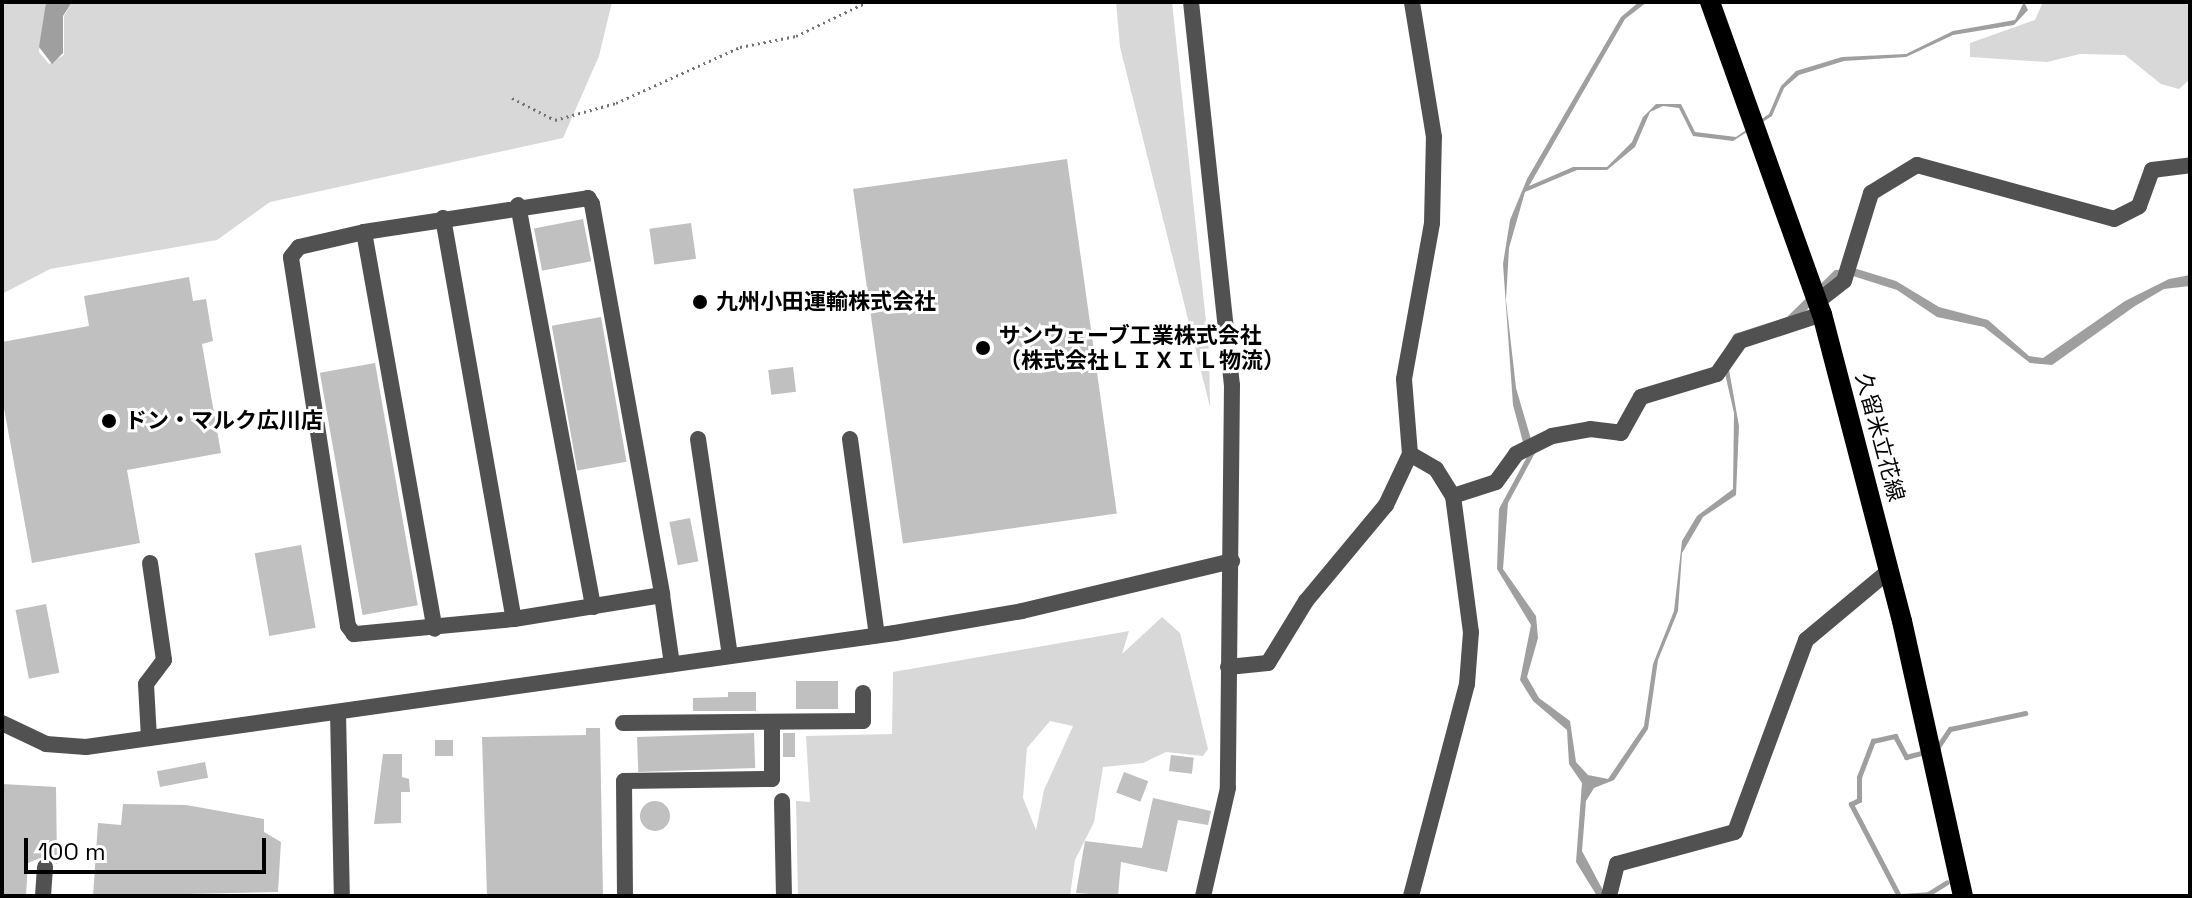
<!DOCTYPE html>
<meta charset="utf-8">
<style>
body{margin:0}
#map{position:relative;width:2192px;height:898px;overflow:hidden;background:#fff;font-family:"Space Grotesk","Noto Sans JP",sans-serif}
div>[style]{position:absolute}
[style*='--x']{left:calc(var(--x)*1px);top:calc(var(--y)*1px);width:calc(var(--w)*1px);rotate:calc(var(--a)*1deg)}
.green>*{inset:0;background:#d8d8d8}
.water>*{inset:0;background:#9f9f9f}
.stream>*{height:5px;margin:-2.5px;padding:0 2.5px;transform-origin:2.5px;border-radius:2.5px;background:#9f9f9f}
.building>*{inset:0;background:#c0c0c0;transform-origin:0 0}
.round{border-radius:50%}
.path>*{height:3px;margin-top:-1.5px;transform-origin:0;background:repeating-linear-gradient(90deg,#737373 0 2px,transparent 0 6px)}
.minor>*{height:16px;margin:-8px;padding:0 8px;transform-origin:8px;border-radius:8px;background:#515151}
.major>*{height:20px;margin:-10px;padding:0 10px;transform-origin:10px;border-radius:10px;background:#000}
.dots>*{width:22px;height:22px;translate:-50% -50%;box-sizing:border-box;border:4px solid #fff;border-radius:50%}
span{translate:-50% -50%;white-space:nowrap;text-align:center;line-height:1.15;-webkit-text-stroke:6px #fff;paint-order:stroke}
.poi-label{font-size:22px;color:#000;font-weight:700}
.left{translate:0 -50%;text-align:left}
.street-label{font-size:22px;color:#000}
.frame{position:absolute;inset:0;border:4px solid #000;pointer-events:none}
.scale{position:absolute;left:24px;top:838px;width:242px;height:36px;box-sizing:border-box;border:4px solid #000;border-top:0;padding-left:10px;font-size:24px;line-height:28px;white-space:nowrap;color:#000;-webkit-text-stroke:6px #fff;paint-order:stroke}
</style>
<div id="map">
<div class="green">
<i style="clip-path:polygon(2px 2px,46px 2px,39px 52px,49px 64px,64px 55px,64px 16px,72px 2px,612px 2px,599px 56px,563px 138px,270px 202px,217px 240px,50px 269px,2px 294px)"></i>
<i style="clip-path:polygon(1116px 2px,1172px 2px,1209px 350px,1210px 407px,1120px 47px)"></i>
<i style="clip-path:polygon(2190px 2px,2190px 79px,2179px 89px,2161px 84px,2125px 55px,2080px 54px,2047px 62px,1970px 57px,1970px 43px,2035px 20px,2042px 4px)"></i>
<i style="clip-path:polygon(evenodd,1162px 617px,1180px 633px,1208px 749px,1203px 756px,1166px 752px,1143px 763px,1103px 767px,1094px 822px,1075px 860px,1070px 896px,798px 896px,796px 801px,810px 802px,806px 736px,892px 734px,893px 672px,1129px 631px,1122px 654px,1162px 617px,1050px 721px,1073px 726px,1044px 790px,1036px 830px,1023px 798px,1027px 748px,1050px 721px)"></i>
</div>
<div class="water">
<i style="clip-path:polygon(46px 2px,72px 2px,63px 16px,63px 53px,52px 64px,39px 47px)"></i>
<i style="clip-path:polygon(1639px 2px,1647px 2px,1625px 19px,1529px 186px,1573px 167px,1607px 167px,1632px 142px,1643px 117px,1656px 104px,1681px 104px,1695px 132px,1736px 137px,1769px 114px,1781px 86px,1796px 71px,1842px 57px,1906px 54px,1953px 31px,2015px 20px,2024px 2px,2028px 10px,2014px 25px,1953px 35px,1906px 57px,1844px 61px,1799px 75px,1784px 88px,1772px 116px,1733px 141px,1693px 136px,1679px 108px,1663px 106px,1650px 112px,1635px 147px,1607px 170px,1577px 170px,1525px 192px,1509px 248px,1506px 300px,1516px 388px,1535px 453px,1508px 503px,1503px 569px,1536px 616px,1538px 638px,1527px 677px,1539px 698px,1570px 721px,1576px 762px,1588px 775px,1608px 779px,1644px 726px,1653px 664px,1674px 611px,1682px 541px,1697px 516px,1733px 489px,1734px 413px,1721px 356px,1734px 334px,1787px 317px,1835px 270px,1857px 269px,1896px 281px,1939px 307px,1988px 320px,2029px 356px,2043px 358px,2125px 301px,2169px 279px,2190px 275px,2190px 286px,2164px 289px,2135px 306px,2052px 365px,2030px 363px,1984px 327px,1937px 317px,1897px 290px,1853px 276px,1826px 288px,1807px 310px,1726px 353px,1739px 426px,1736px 495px,1703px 517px,1682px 553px,1678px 611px,1658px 660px,1648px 729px,1614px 780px,1594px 788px,1586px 801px,1582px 851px,1606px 896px,1597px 896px,1576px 862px,1582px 783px,1569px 764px,1567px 730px,1533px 701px,1520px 680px,1531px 625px,1497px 569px,1499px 509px,1527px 457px,1513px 405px,1503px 264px,1510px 220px,1527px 179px,1621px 17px)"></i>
</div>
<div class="stream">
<i style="--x:1937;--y:748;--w:23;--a:-56"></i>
<i style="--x:1950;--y:729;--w:77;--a:-12"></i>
<i style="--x:1899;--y:896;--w:104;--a:-117.6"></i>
<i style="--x:1851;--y:804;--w:9;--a:-27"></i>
<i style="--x:1859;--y:800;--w:23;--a:-90"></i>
<i style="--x:1859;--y:777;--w:39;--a:-69"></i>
<i style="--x:1873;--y:741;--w:23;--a:-13"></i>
<i style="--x:1895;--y:736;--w:24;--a:62"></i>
<i style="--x:1906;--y:757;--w:23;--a:-15"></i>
<i style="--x:1902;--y:896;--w:26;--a:-4"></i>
<i style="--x:1928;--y:894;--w:22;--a:-32"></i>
</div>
<div class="building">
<i style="left:1067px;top:159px;width:358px;height:216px;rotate:82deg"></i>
<i style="left:583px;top:219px;width:43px;height:50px;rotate:79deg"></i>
<i style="left:691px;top:223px;width:36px;height:42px;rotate:82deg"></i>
<i style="clip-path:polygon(189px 277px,193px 301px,206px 299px,213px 341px,202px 344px,221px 453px,127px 470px,140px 543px,32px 563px,2px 397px,2px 342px,89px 326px,84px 296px)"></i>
<i style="left:601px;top:317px;width:147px;height:50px;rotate:80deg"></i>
<i style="left:375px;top:363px;width:246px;height:56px;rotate:80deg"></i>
<i style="left:793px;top:367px;width:25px;height:25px;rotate:83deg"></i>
<i style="left:690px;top:518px;width:44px;height:21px;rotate:79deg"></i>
<i style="left:301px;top:545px;width:84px;height:47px;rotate:80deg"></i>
<i style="left:46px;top:604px;width:70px;height:31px;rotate:79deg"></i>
<i style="left:838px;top:681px;width:28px;height:42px;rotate:90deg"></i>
<i style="clip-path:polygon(728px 692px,756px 692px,756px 711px,693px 711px,693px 698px,728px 697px)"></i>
<i style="clip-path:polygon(586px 728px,600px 728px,603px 896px,487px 896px,482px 737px,586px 735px)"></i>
<i style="left:754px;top:733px;width:35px;height:117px;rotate:88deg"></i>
<i style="left:783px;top:733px;width:12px;height:24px"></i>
<i style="left:435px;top:740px;width:18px;height:16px"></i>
<i style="clip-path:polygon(383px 754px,402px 754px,402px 777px,409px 779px,410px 792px,401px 792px,401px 823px,374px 824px)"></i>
<i style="left:1171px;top:755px;width:23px;height:16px;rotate:7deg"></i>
<i style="left:205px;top:762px;width:16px;height:49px;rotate:79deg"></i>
<i style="left:1124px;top:772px;width:26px;height:22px;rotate:21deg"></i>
<i style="clip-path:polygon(2px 784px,56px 787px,57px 864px,45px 856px,28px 863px,26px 896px,2px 896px)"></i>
<i style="clip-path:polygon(1153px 798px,1211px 811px,1208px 825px,1178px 820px,1167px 872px,1121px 862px,1118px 896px,1076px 893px,1085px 841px,1142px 848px)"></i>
<i class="round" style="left:640px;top:801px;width:30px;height:30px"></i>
<i style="clip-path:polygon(123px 804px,186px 805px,264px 819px,264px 832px,281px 842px,278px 892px,93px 896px,98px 823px,121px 825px)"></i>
</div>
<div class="path">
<i style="--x:512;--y:98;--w:48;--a:27.1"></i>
<i style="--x:555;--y:120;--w:63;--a:-15.6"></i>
<i style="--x:616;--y:103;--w:136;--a:-24.3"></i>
<i style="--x:740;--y:47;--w:57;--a:-11.1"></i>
<i style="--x:796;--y:36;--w:79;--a:-25.6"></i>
</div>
<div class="minor">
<i style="--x:1191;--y:2;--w:385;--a:83.9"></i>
<i style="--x:1232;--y:385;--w:403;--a:90.6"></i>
<i style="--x:1228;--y:788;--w:111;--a:103"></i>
<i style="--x:518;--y:205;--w:409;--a:79.4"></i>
<i style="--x:443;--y:218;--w:407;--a:80"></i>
<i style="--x:364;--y:232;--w:403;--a:79.9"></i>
<i style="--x:1817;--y:302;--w:34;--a:-38"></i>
<i style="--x:1844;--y:281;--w:92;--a:-72.9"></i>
<i style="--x:1871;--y:193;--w:54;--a:-31.3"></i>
<i style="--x:1917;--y:165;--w:204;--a:15.3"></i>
<i style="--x:2114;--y:219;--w:28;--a:-27"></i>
<i style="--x:2139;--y:206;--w:38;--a:-70"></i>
<i style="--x:2152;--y:170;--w:38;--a:-7"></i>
<i style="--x:698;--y:439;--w:219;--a:81.6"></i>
<i style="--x:850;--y:439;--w:198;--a:82.2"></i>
<i style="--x:1410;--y:454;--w:30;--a:30"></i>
<i style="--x:1436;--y:469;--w:32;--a:58"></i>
<i style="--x:1453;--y:496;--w:137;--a:82.5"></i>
<i style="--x:1471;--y:632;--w:52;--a:94.4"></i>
<i style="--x:1467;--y:684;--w:219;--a:104.8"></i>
<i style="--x:1453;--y:496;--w:45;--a:-18"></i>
<i style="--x:1496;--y:482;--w:34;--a:-54"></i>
<i style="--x:1516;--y:454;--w:40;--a:-26.6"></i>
<i style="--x:1552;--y:436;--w:39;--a:-10"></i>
<i style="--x:1590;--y:429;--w:31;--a:7"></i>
<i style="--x:1621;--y:433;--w:41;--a:-60.9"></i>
<i style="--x:1641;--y:397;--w:79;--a:-16.8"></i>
<i style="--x:1717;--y:374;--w:40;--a:-55.1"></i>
<i style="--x:1740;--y:341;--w:86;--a:-18.2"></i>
<i style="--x:662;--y:595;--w:150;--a:170.8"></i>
<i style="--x:514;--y:619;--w:161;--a:174.6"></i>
<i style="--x:354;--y:634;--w:10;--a:-127"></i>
<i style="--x:348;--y:626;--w:373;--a:-98.8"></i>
<i style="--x:291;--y:257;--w:13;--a:-51"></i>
<i style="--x:299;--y:247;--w:67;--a:-13"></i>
<i style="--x:364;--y:232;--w:227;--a:-8.6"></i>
<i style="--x:588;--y:198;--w:7;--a:56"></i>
<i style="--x:592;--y:204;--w:397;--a:79.8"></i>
<i style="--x:662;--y:595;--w:70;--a:81.8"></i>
<i style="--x:1228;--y:667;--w:40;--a:-5.7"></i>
<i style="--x:1268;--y:663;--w:73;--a:-58.5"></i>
<i style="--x:1306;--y:601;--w:125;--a:-50.2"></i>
<i style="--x:1386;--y:505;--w:56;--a:-64.8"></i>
<i style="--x:1410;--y:454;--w:75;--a:-94.6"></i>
<i style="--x:1404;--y:379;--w:158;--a:-79.8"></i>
<i style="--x:1432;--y:223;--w:86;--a:-88.7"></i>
<i style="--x:1434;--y:137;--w:137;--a:-99.3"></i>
<i style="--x:338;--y:712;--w:184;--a:88.8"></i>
<i style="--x:2;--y:723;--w:49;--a:25.5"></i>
<i style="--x:46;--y:744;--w:40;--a:4.3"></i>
<i style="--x:86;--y:747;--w:817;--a:-8.02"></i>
<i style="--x:895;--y:633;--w:129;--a:-9.8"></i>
<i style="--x:1022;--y:611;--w:216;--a:-13.4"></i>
<i style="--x:623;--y:723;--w:240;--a:-0.5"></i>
<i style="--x:863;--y:721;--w:28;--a:-90"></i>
<i style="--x:149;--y:738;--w:54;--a:-93.2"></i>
<i style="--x:146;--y:684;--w:30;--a:-53"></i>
<i style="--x:164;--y:660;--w:98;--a:-98.2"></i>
<i style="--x:782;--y:801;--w:95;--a:88.8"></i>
<i style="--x:43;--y:896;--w:29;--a:-86"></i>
<i style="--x:625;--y:896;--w:115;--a:-90.5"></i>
<i style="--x:624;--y:781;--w:148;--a:-0.8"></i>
<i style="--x:772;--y:779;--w:57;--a:-90"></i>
<i style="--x:1609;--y:896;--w:33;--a:-76"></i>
<i style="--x:1617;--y:864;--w:122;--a:-15.2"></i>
<i style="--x:1735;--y:832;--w:205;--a:-69.7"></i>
<i style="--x:1806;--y:640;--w:109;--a:-39.8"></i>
</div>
<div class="major">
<i style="--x:1710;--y:2;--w:331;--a:70.3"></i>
<i style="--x:1822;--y:314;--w:317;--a:75.4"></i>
<i style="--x:1902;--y:621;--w:282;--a:77.5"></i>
</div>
<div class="dots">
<i style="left:700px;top:302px;background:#000"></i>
<i style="left:983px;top:348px;background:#000"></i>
<i style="left:109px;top:421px;background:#000"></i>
</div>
<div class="poi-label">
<span class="left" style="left:716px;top:302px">九州小田運輸株式会社</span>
<span class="left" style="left:999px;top:348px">サンウェーブ工業株式会社<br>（株式会社ＬＩＸＩＬ物流）</span>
<span class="left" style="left:125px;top:421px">ドン・マルク広川店</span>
</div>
<div class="street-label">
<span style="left:1880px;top:437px;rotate:75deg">久留米立花線</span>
</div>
<div class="frame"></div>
<div class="scale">100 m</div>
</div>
